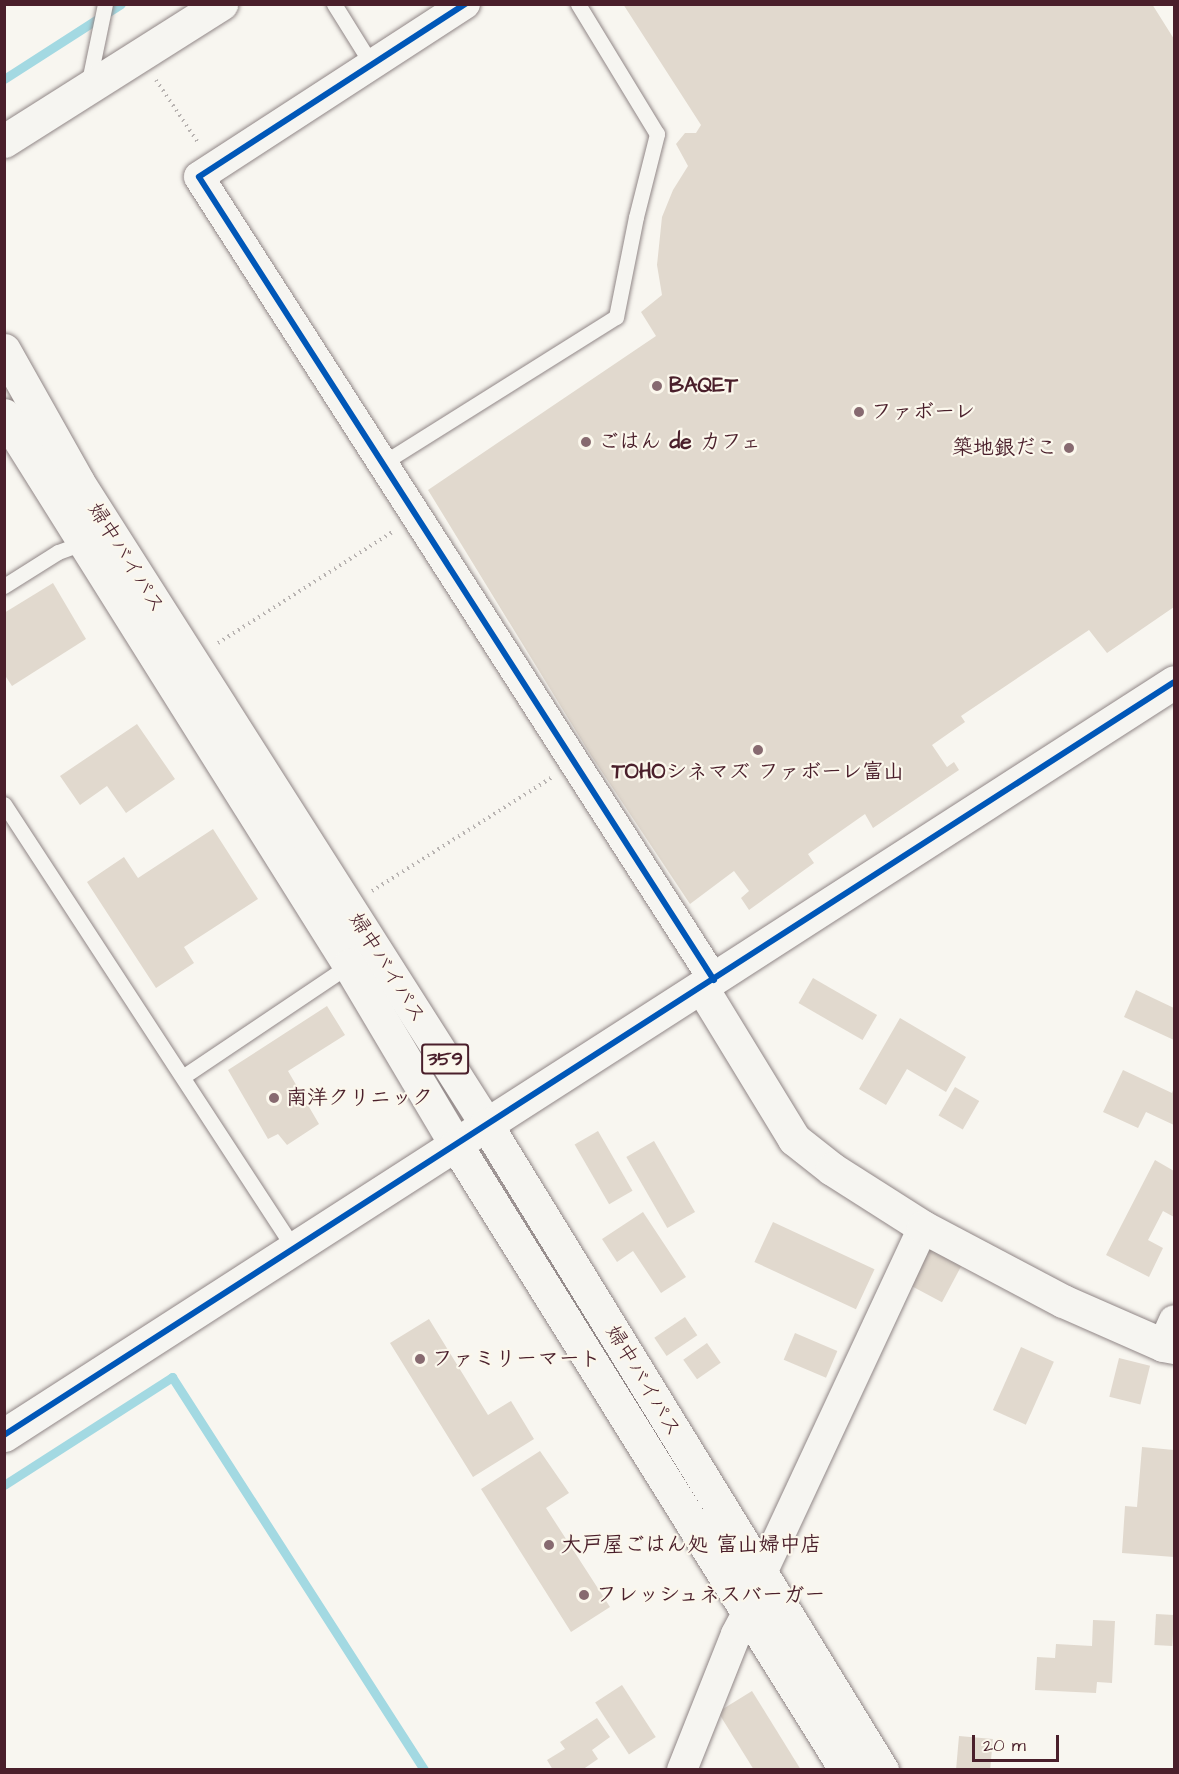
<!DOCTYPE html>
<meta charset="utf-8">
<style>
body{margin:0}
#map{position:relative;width:1179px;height:1774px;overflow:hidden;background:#f8f6f0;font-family:"Architects Daughter","Klee One",sans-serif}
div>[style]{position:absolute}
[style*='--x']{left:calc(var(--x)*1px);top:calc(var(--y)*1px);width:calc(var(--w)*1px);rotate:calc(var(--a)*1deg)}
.stream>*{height:9px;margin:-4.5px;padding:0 4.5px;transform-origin:4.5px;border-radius:4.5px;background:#a3d9e2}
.building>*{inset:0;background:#e1d9ce;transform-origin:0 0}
.path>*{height:4px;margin-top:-2px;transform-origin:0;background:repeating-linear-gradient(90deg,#b8b3b1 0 1.5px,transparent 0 6px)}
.roads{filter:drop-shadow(0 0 2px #918787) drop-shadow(0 0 2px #918787)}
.service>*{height:15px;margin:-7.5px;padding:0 7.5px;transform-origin:7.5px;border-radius:7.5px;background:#f6f5f1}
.minor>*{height:30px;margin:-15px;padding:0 15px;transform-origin:15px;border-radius:15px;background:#f6f5f1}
.tertiary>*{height:33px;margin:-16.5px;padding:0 16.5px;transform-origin:16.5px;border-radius:16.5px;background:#f6f5f1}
.trunk>*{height:33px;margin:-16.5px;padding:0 16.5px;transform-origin:16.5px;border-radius:16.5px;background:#f6f5f1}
.cycleway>*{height:6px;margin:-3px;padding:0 3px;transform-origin:3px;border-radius:3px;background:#0057b8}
.dots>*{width:16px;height:16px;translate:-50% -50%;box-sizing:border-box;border:3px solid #fbf7ec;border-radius:50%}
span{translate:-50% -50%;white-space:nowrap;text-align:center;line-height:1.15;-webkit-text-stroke:4.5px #fbf7ec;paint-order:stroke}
.shield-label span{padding:2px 4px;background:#fbf7ec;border:2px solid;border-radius:4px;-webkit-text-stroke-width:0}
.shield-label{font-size:20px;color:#4a1f2b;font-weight:700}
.poi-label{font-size:21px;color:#4a1f2b;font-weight:700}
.left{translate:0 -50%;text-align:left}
.right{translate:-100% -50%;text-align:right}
.street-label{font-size:21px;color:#4a1f2b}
.frame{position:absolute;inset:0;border:6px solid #4a1f2b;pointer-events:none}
.scale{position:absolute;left:972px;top:1735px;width:87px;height:27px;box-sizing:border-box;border:3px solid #4a1f2b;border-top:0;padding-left:8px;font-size:18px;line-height:21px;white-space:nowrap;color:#4a1f2b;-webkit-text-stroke:4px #fbf7ec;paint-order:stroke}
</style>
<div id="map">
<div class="stream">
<i style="--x:4;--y:79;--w:139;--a:-32.7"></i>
<i style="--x:4;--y:1485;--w:200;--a:-32.7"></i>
<i style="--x:172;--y:1377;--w:467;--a:57.3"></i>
</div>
<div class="building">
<i style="clip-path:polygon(623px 4px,1152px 4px,1174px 39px,1174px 607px,1107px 653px,1089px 630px,961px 716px,965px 722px,932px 745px,947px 767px,954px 762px,959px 770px,873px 828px,865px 814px,808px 854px,814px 863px,749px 910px,741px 898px,749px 891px,734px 871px,690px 904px,590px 754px,428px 490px,656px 336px,641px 312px,662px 295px,657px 265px,662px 217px,673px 190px,688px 166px,676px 144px,685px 133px,696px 133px,701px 125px)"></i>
<i style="clip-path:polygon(53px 583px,86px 639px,12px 686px,4px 674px,4px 613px)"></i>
<i style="clip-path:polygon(137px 724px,175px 779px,126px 813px,107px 786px,80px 805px,60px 776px)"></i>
<i style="clip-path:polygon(213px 829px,258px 899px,184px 947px,194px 963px,156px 988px,87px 882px,124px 857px,138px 878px)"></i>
<i style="left:813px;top:978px;width:74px;height:29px;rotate:30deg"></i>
<i style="clip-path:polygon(1136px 990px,1174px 1008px,1174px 1040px,1124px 1017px)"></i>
<i style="clip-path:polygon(327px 1006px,345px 1035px,288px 1071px,319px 1124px,287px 1145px,278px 1134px,268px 1139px,228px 1070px)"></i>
<i style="clip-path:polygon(900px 1018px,966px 1057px,946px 1092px,907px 1069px,886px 1105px,859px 1089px)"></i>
<i style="clip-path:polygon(1123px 1070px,1172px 1093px,1174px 1087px,1174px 1125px,1146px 1112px,1138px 1128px,1103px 1112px)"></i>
<i style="left:955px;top:1087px;width:28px;height:33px;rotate:30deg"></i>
<i style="left:598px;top:1131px;width:69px;height:27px;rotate:60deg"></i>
<i style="left:654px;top:1141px;width:82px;height:32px;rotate:60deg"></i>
<i style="clip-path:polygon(1155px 1160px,1174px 1171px,1174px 1217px,1163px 1211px,1148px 1240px,1163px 1248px,1149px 1277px,1106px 1255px)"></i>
<i style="clip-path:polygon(643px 1212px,686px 1277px,661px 1293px,633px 1251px,617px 1262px,602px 1239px)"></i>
<i style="left:773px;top:1222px;width:112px;height:44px;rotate:25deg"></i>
<i style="left:926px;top:1245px;width:41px;height:43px;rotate:28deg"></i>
<i style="left:685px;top:1317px;width:22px;height:37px;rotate:56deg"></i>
<i style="clip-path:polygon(429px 1319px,488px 1415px,511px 1401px,534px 1439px,473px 1477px,390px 1343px)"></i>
<i style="left:795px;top:1333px;width:46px;height:29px;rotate:23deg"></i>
<i style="left:707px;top:1343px;width:24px;height:29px;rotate:55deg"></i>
<i style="left:1021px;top:1347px;width:36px;height:69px;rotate:24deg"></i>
<i style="left:1119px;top:1358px;width:32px;height:40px;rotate:14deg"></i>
<i style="clip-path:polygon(1142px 1447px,1174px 1450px,1174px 1557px,1122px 1553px,1125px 1506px,1137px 1507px)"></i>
<i style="clip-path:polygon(540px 1451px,569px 1493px,546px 1508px,610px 1607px,571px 1632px,481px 1489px)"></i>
<i style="left:1156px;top:1614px;width:18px;height:31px;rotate:3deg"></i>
<i style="clip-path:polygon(1093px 1620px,1115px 1621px,1112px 1683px,1097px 1682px,1096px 1693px,1035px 1690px,1037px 1657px,1055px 1658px,1056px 1644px,1092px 1646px)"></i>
<i style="left:622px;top:1685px;width:62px;height:32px;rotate:57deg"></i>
<i style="clip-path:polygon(752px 1691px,801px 1770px,754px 1770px,718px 1712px)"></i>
<i style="clip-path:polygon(597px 1718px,610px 1737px,592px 1750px,598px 1759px,582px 1770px,553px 1770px,547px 1760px,565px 1749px,560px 1742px)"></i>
<i style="left:959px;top:1736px;width:34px;height:34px;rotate:5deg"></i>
</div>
<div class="path">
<i style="--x:156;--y:80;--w:77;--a:56.1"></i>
<i style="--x:218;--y:643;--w:209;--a:-32.5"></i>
<i style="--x:372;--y:891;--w:212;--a:-32.3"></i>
</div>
<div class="roads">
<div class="service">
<i style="--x:334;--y:4;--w:72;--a:58.1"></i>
<i style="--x:88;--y:86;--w:84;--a:-78.3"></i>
<i style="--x:383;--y:463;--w:275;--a:-32.1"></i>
<i style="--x:616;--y:317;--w:102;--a:-78.7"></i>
<i style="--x:636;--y:217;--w:86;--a:-75.8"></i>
<i style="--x:657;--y:134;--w:152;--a:-121.3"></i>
<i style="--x:4;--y:586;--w:64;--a:-32.2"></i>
<i style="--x:58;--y:552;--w:27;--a:-20"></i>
<i style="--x:4;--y:804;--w:533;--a:56.88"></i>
<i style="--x:184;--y:1076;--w:199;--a:-33.9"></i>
</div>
<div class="minor">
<i style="--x:465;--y:4;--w:317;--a:147"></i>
<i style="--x:199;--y:177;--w:954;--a:57.33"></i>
<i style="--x:1163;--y:1345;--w:27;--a:-66"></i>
<i style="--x:761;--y:1575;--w:384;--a:-65"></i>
<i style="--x:682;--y:1770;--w:146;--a:-68.3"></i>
<i style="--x:736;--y:1634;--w:24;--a:-62"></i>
</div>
<div class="tertiary">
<i style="--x:4;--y:141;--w:257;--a:-32.3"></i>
<i style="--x:702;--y:988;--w:177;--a:58.6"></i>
<i style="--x:794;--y:1139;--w:48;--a:38.3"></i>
<i style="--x:832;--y:1169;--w:108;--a:32.5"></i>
<i style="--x:923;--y:1227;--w:158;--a:27.9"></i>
<i style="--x:1063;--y:1301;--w:109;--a:23.7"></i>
<i style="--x:1163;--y:1345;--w:11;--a:10"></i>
<i style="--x:4;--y:1435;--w:1391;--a:-32.76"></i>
</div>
<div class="trunk">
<i style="--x:4;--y:350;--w:151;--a:60.7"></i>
<i style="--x:78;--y:482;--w:761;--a:57.56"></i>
<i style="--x:486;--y:1124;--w:758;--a:58.49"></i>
<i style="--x:4;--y:415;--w:649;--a:57.9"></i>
<i style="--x:349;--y:965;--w:209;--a:59.3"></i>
<i style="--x:456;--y:1145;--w:737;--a:58.04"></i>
</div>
</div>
<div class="cycleway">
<i style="--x:465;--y:4;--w:317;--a:147"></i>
<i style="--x:199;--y:177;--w:954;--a:57.33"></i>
<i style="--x:4;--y:1435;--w:1391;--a:-32.76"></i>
</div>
<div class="dots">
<i style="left:657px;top:386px;background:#876a70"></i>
<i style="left:859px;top:412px;background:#876a70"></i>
<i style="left:586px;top:442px;background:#876a70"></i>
<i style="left:1069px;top:448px;background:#876a70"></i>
<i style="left:758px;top:750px;background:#876a70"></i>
<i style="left:274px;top:1098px;background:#876a70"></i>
<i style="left:420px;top:1359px;background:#876a70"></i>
<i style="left:549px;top:1545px;background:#876a70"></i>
<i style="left:584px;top:1595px;background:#876a70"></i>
</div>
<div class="shield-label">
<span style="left:445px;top:1059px">359</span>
</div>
<div class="poi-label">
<span class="left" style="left:669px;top:386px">BAQET</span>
<span class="left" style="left:871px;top:412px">ファボーレ</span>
<span class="left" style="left:598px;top:442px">ごはん de カフェ</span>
<span class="right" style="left:1057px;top:448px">築地銀だこ</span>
<span style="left:758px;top:772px">TOHOシネマズ ファボーレ富山</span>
<span class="left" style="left:286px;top:1098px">南洋クリニック</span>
<span class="left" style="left:432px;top:1359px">ファミリーマート</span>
<span class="left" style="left:561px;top:1545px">大戸屋ごはん処 富山婦中店</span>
<span class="left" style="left:596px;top:1595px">フレッシュネスバーガー</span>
</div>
<div class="street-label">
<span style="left:126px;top:558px;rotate:58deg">婦中バイパス</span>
<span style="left:387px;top:968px;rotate:58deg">婦中バイパス</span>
<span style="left:643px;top:1381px;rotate:59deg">婦中バイパス</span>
</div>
<div class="frame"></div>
<div class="scale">20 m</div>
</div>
